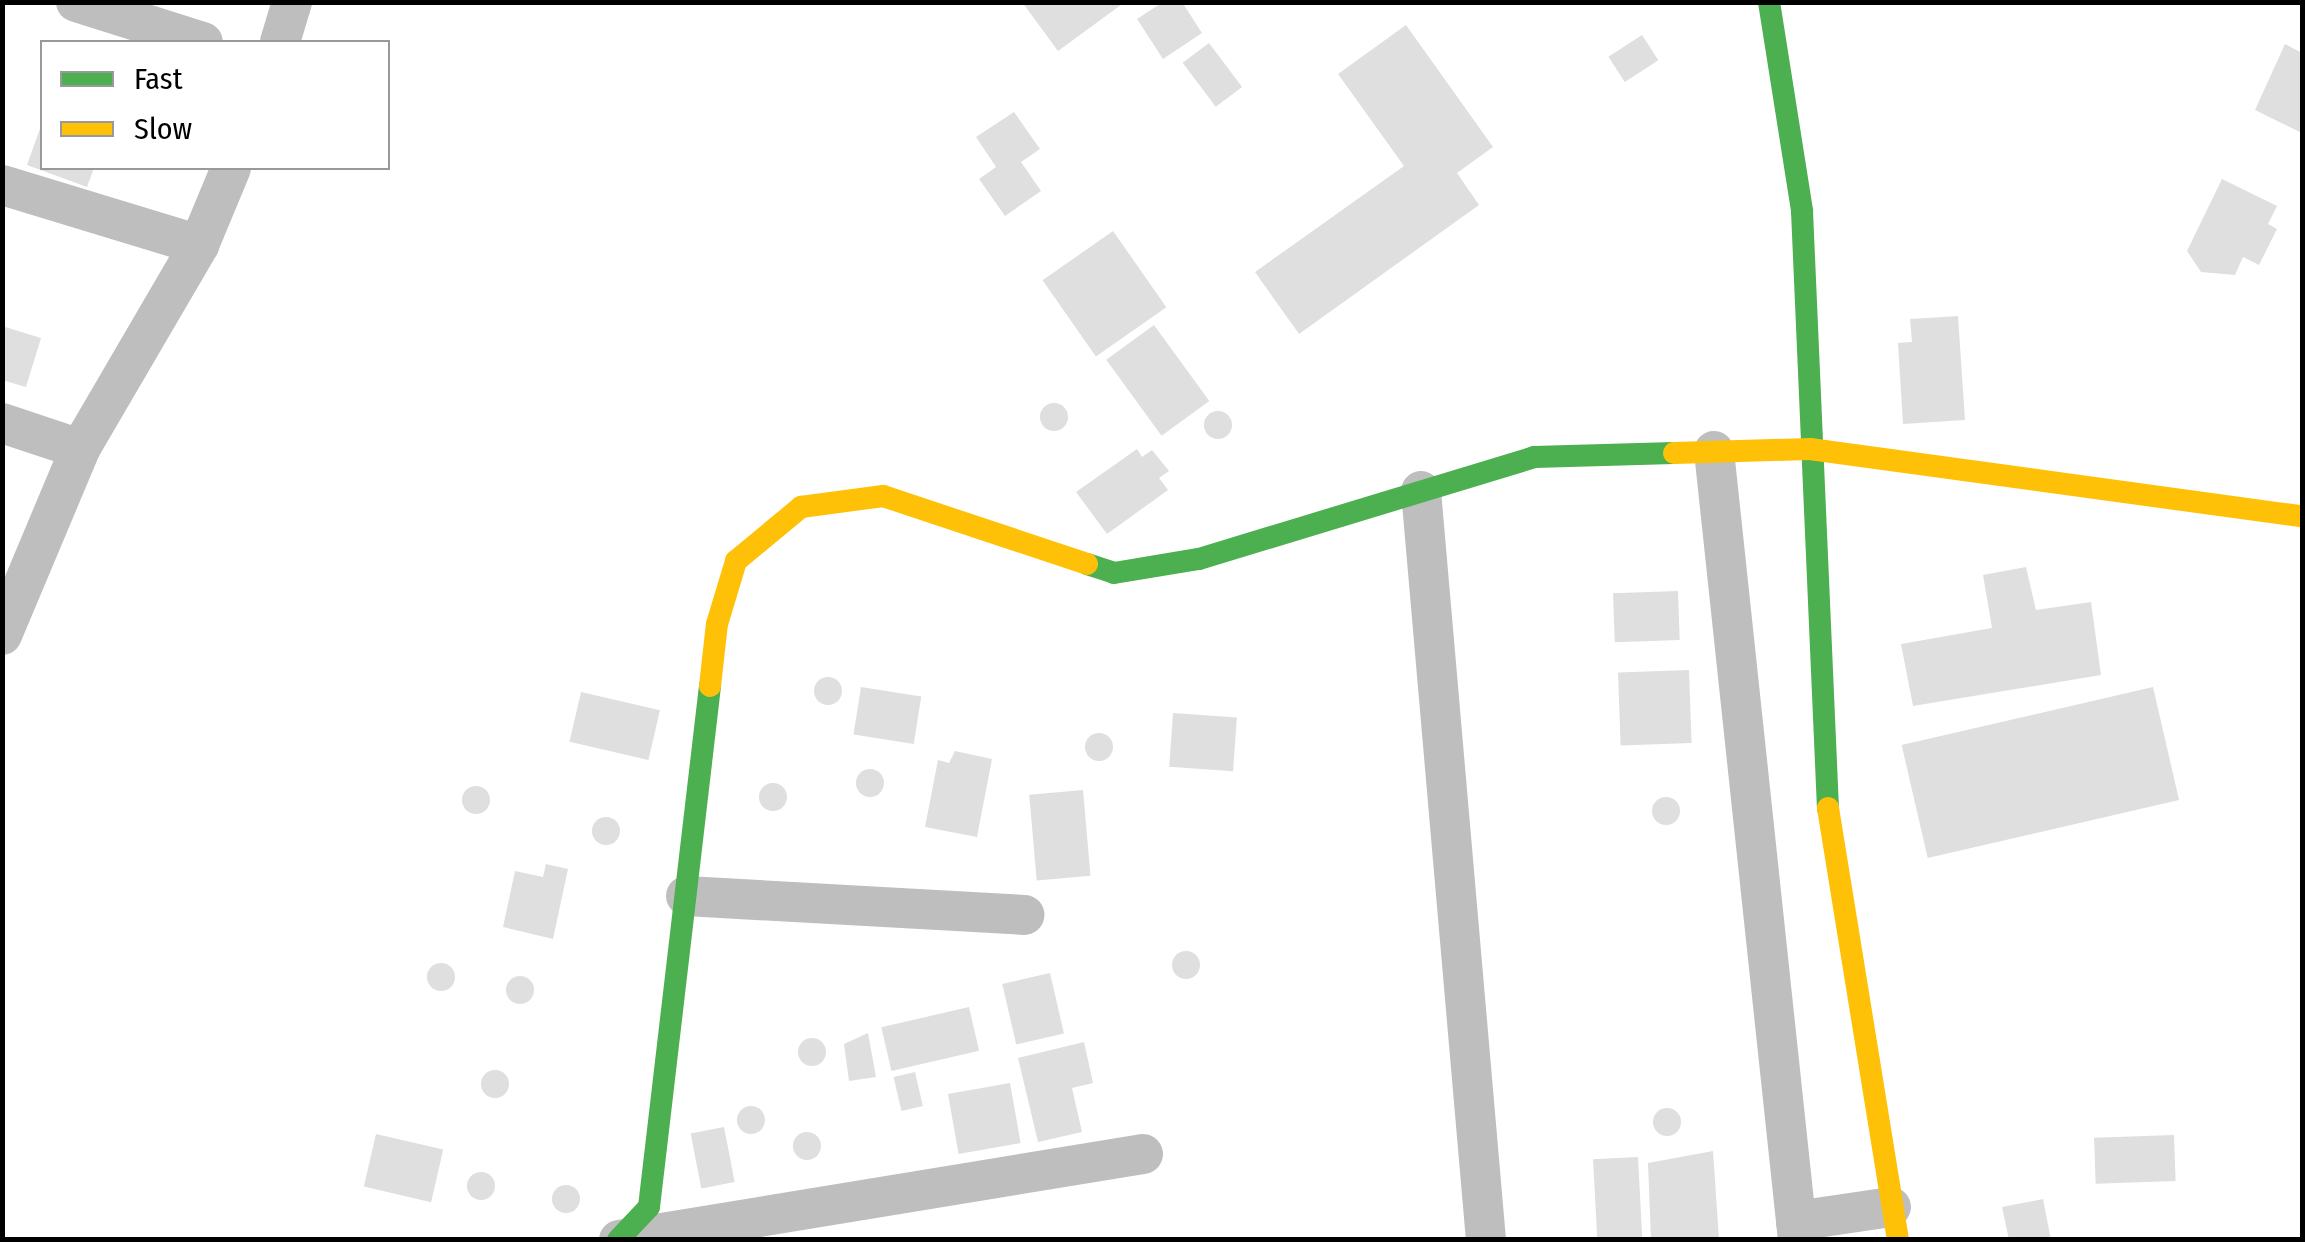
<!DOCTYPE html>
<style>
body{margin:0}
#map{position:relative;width:2305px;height:1242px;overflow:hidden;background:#fff;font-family:"Fira Sans Condensed",sans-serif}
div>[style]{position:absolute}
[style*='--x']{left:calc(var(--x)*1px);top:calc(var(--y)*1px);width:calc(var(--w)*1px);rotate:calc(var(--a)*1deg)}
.building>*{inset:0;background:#dfdfdf;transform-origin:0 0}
.round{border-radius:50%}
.street>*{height:40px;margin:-20px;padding:0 20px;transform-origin:20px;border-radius:20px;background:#bebebe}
.fast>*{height:22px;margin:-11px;padding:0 11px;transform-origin:11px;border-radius:11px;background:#4caf50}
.slow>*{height:22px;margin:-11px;padding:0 11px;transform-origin:11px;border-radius:11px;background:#ffc107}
span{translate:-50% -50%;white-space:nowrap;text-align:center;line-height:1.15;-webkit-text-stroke:10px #fff;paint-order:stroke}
.frame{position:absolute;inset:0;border:5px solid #000;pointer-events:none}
.legend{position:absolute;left:40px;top:40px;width:350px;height:130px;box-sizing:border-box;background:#fff;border:2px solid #999;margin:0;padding:12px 18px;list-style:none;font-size:30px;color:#000}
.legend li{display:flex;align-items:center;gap:20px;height:50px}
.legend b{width:50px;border:2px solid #999}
</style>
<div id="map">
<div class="building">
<i style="clip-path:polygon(1022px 2px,1125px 2px,1058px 51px)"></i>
<i style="clip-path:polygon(1163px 2px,1182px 2px,1202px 33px,1163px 59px,1137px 19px)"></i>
<i style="clip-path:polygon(1406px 25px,1493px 147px,1457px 173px,1479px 205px,1299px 334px,1255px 272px,1404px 166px,1338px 74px)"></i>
<i style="left:1642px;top:35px;width:30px;height:40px;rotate:57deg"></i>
<i style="left:1209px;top:43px;width:55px;height:33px;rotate:53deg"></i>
<i style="clip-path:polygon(2285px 44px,2302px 53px,2302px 133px,2255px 110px)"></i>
<i style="clip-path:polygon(1014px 112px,1040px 149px,1021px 162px,1041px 191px,1005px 216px,979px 179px,996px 167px,976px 137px)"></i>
<i style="clip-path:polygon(42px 123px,42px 168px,94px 168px,87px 187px,27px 165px)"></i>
<i style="clip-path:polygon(2222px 179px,2277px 206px,2268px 224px,2277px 229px,2259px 265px,2243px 257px,2235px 275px,2201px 272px,2187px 251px)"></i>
<i style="left:1113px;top:231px;width:93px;height:86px;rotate:55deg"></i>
<i style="clip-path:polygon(1958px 316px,1965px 420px,1903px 424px,1898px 343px,1912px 342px,1910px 319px)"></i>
<i style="left:1154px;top:325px;width:94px;height:59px;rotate:54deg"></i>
<i style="clip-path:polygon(2px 326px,41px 338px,26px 387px,2px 380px)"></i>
<i class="round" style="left:1040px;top:403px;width:28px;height:28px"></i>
<i class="round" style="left:1204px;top:411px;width:28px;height:28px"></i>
<i style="clip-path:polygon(1137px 449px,1142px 457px,1152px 450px,1169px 471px,1159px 478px,1168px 490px,1107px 534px,1076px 492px)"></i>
<i style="clip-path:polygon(2026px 567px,2036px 610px,2091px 602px,2101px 675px,1913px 706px,1901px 644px,1992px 628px,1983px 575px)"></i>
<i style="left:1678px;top:591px;width:49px;height:65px;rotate:88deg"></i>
<i style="left:1689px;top:670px;width:73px;height:71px;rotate:88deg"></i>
<i class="round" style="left:814px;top:677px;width:28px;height:28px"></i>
<i style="left:861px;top:687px;width:61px;height:48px;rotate:9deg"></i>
<i style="left:2153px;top:687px;width:116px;height:258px;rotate:77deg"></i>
<i style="left:581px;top:692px;width:81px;height:51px;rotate:13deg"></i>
<i style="left:1173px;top:713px;width:64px;height:54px;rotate:4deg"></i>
<i class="round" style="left:1085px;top:733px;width:28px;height:28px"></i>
<i style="clip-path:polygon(955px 751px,992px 759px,977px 837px,925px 827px,938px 760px,949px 763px)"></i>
<i class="round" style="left:856px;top:769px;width:28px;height:28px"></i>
<i class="round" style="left:759px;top:783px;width:28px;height:28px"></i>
<i class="round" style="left:462px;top:786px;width:28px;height:28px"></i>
<i style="left:1083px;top:790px;width:86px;height:54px;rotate:85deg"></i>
<i class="round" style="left:1652px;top:797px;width:28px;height:28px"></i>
<i class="round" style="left:592px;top:817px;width:28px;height:28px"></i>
<i style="clip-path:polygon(546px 864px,568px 869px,553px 939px,503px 927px,515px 871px,543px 877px)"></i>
<i class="round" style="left:1172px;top:951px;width:28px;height:28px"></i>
<i class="round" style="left:427px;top:963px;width:28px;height:28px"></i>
<i style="left:1050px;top:973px;width:62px;height:49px;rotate:77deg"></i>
<i class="round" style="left:506px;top:976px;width:28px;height:28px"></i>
<i style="left:969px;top:1007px;width:45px;height:90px;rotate:77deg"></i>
<i style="clip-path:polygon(868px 1033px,876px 1077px,849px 1081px,844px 1044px)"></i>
<i class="round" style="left:798px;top:1038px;width:28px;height:28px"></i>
<i style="clip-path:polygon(1084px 1042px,1093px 1083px,1072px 1088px,1082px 1132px,1038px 1142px,1018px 1058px)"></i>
<i class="round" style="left:481px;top:1070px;width:28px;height:28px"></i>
<i style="left:915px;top:1072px;width:35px;height:22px;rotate:77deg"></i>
<i style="left:1010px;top:1083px;width:61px;height:63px;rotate:80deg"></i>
<i class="round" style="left:737px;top:1106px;width:28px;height:28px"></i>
<i class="round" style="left:1653px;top:1108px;width:28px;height:28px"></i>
<i style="left:724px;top:1127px;width:56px;height:34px;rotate:79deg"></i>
<i class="round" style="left:793px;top:1132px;width:28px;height:28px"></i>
<i style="left:376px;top:1134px;width:69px;height:54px;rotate:13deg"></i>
<i style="left:2174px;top:1135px;width:46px;height:80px;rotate:88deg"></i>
<i style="clip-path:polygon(1713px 1151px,1719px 1240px,1651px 1240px,1648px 1163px)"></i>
<i style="left:1638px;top:1157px;width:83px;height:45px;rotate:87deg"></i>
<i class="round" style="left:467px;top:1172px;width:28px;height:28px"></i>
<i class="round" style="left:552px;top:1185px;width:28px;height:28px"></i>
<i style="clip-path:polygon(2043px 1199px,2051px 1240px,2009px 1240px,2002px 1207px)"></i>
</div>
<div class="street">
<i style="--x:76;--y:2;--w:133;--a:17.5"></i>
<i style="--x:280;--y:42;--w:42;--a:-73.3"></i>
<i style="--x:2;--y:185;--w:206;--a:16.9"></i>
<i style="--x:2;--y:423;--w:82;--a:18.4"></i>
<i style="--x:1714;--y:451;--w:774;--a:83.92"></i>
<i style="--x:1421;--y:491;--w:752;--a:85.04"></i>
<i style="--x:2;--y:635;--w:202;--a:-67.2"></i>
<i style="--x:80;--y:449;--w:236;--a:-59.7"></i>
<i style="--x:199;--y:245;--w:83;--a:-67.4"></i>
<i style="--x:686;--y:896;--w:339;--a:3.2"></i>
<i style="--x:619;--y:1240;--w:531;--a:-9.32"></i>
<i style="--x:1798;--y:1240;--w:19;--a:-96"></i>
<i style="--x:1796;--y:1221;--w:96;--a:-8.4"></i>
</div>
<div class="fast">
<i style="--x:1769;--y:2;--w:212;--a:81"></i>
<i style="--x:1802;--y:211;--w:598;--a:87.51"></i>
<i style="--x:1087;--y:564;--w:28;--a:18"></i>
<i style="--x:1114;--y:573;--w:86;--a:-9.4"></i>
<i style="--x:1199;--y:559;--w:350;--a:-16.9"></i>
<i style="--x:1534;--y:457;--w:140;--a:-1.6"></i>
<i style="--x:618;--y:1240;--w:45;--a:-46.8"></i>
<i style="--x:649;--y:1207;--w:525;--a:-83.32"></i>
</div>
<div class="slow">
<i style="--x:1674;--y:453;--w:136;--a:-1.7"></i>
<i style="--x:1810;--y:449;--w:497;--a:7.8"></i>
<i style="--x:710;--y:686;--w:62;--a:-83.6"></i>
<i style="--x:717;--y:624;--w:66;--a:-73.2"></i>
<i style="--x:736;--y:561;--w:85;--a:-39.7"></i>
<i style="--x:801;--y:507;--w:83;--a:-7.6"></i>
<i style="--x:883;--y:496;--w:215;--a:18.4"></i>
<i style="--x:1828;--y:808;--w:438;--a:80.8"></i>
</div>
<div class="frame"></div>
<ul class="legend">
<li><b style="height:12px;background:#4caf50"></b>Fast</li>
<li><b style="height:12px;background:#ffc107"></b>Slow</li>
</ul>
</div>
